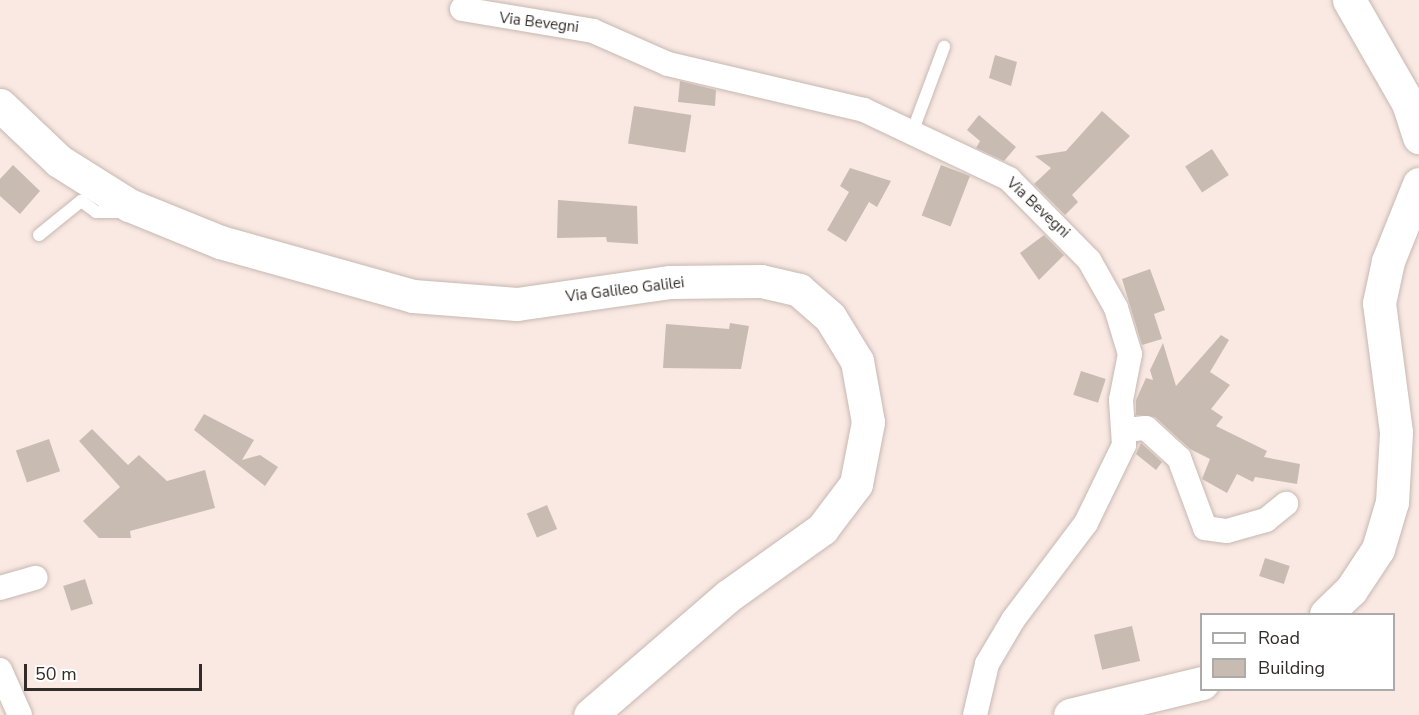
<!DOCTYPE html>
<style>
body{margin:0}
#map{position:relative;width:1419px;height:715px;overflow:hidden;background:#f9e9e2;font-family:"Nunito Sans",sans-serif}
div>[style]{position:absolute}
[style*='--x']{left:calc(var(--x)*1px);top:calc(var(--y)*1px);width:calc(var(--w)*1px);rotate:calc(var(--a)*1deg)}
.building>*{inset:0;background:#c8bcb2;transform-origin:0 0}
.roads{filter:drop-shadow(0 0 2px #c7b8b2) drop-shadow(0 0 2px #c7b8b2)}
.service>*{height:12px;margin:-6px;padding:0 6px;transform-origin:6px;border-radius:6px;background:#fff}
.minor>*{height:24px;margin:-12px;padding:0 12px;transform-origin:12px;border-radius:12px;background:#fff}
.secondary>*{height:33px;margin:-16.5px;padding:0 16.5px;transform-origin:16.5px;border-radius:16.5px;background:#fff}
span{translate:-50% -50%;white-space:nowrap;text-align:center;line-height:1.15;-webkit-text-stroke:4.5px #fff;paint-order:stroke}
.street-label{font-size:15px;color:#322c29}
.legend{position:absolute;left:1200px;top:613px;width:195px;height:78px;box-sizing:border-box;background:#fff;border:2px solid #adaba9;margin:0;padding:8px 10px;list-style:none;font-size:18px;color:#322c29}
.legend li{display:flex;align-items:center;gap:12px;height:30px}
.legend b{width:30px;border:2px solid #adaba9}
.scale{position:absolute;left:24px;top:664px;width:178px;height:27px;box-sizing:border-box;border:3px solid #322c29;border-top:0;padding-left:8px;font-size:18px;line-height:21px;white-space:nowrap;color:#322c29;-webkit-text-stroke:4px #fff;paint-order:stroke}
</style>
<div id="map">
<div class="building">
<i style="clip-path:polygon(995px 55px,1017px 62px,1011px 86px,989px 78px)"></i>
<i style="clip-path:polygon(680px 81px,716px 90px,715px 106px,678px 102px)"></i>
<i style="left:634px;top:106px;width:58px;height:38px;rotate:9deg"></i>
<i style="clip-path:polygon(1102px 111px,1130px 136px,1072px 195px,1078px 202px,1065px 215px,1034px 184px,1051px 168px,1035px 156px,1066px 151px)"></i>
<i style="clip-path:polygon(979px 115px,1016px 147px,1004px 161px,976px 148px,980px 141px,967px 130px)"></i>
<i style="left:1212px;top:149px;width:31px;height:32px;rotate:57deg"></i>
<i style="clip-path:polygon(13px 165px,40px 191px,20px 214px,0 196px,0 179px)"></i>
<i style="left:941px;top:165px;width:31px;height:54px;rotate:21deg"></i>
<i style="clip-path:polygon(850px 168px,891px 181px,877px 207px,869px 202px,846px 242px,827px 230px,849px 192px,840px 186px)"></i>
<i style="clip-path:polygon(558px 200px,637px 206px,638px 244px,607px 242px,606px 237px,557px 238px)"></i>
<i style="clip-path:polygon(1044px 235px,1064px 255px,1039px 280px,1020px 253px)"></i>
<i style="clip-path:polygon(1150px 269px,1165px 310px,1154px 314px,1162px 339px,1142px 345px,1122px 279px)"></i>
<i style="clip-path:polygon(730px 323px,749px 326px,741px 369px,663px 368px,666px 324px,729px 329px)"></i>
<i style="clip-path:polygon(1221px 335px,1229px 340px,1210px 372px,1230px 385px,1211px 409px,1223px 417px,1216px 426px,1267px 451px,1264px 457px,1300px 464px,1297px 484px,1255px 477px,1253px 482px,1237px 474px,1227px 493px,1202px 479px,1210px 459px,1190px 449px,1155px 417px,1136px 415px,1136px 400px,1146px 378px,1153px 380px,1150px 370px,1163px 343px,1176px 386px)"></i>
<i style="left:1081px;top:371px;width:26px;height:25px;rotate:18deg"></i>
<i style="clip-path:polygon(204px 414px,254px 440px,242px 460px,260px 455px,278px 467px,265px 486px,194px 430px)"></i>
<i style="clip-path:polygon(92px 429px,128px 465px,139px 455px,167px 481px,205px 470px,215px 508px,130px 531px,131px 538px,99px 538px,83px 521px,120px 487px,79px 441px)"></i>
<i style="left:49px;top:439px;width:34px;height:35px;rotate:71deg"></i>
<i style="clip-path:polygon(1141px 443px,1162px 462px,1156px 470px,1136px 454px)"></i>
<i style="left:547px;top:505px;width:26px;height:22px;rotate:67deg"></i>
<i style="left:1265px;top:558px;width:26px;height:19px;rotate:18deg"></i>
<i style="left:85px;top:579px;width:26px;height:23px;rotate:72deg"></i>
<i style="left:1132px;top:626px;width:36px;height:39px;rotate:77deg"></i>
</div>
<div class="roads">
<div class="service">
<i style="--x:913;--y:130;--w:89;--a:-69.5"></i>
<i style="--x:39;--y:235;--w:54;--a:-39"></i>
<i style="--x:81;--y:201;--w:19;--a:36"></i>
<i style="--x:96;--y:212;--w:28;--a:0"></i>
</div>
<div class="minor">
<i style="--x:462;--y:9;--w:133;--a:9.5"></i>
<i style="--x:593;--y:31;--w:82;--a:23.7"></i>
<i style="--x:668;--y:64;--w:201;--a:13.2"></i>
<i style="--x:864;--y:110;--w:161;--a:25.4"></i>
<i style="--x:1009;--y:179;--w:114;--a:45.4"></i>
<i style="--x:1089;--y:260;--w:55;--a:60.6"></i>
<i style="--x:1116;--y:308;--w:48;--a:73.1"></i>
<i style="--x:1130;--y:354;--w:47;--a:101.1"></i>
<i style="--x:1121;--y:400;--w:45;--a:86.2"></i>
<i style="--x:1124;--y:445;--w:87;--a:116"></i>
<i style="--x:1086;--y:523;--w:121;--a:127"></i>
<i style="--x:1013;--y:620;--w:51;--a:120.6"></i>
<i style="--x:987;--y:664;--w:52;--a:103.2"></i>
<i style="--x:1126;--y:430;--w:20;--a:-6"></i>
<i style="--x:1146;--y:428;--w:45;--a:42.3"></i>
<i style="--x:1179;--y:458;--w:75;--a:69.6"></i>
<i style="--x:1205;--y:528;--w:22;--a:8"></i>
<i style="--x:1227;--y:531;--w:41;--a:-15.8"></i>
<i style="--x:1266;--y:520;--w:26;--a:-39"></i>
<i style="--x:0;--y:588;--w:37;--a:-16"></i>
<i style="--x:0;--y:670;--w:49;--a:66"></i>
</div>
<div class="secondary">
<i style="--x:1349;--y:0;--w:119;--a:60.2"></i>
<i style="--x:1408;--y:103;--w:36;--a:72"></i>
<i style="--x:0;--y:105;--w:81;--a:43.5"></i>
<i style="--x:59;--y:161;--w:83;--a:32.2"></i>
<i style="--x:129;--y:205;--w:98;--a:22.1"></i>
<i style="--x:220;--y:242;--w:200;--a:15.6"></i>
<i style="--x:413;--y:296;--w:104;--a:4.4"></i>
<i style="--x:517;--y:304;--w:155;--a:-8.2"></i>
<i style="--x:670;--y:282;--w:91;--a:-0.6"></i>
<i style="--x:761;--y:281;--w:39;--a:13"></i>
<i style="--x:799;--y:290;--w:41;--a:41.1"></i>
<i style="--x:830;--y:317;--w:52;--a:58.5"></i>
<i style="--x:857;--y:361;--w:62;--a:79.8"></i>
<i style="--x:868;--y:422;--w:63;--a:101"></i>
<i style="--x:856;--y:484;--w:56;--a:127.1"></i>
<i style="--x:822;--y:529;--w:115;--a:144.5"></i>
<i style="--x:728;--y:596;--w:182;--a:139.2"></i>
<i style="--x:1326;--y:614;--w:35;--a:-44"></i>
<i style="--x:1351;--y:590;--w:49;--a:-56.6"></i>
<i style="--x:1378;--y:549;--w:49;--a:-73.4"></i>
<i style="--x:1392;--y:502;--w:70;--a:-86.7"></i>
<i style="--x:1396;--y:432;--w:130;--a:-97.5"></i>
<i style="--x:1379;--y:303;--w:43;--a:-77.9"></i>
<i style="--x:1388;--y:261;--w:83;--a:-68.1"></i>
<i style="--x:1070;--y:715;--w:136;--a:-13.6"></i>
</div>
</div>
<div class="street-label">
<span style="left:539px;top:23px;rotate:7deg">Via Bevegni</span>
<span style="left:1038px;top:208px;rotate:43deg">Via Bevegni</span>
<span style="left:625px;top:290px;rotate:-7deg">Via Galileo Galilei</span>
</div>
<ul class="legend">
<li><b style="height:8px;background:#fff"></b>Road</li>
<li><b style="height:16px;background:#c8bcb2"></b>Building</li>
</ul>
<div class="scale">50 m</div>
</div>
